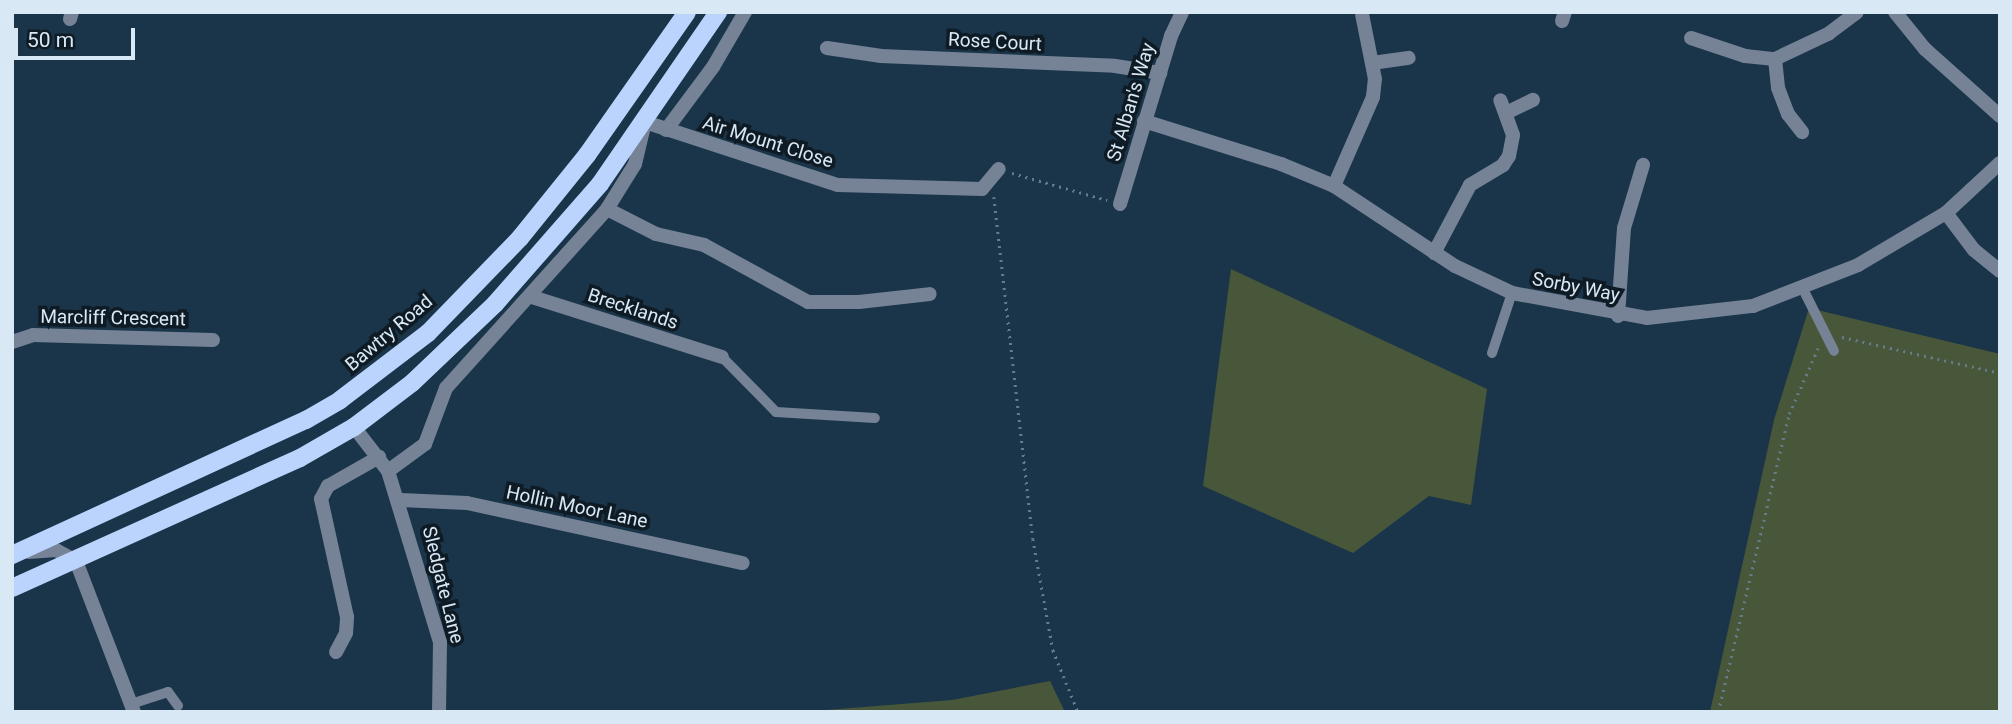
<!DOCTYPE html>
<style>
body{margin:0}
#map{position:relative;width:2012px;height:724px;overflow:hidden;background:#1a3549;font-family:Roboto,sans-serif}
div>[style]{position:absolute}
[style*='--x']{left:calc(var(--x)*1px);top:calc(var(--y)*1px);width:calc(var(--w)*1px);rotate:calc(var(--a)*1deg)}
.green>*{inset:0;background:#48563a}
.path>*{height:2.5px;margin-top:-1.25px;transform-origin:0;background:repeating-linear-gradient(90deg,#657c8d 0 2px,transparent 0 7px)}
.lane>*{height:10px;margin:-5px;padding:0 5px;transform-origin:5px;border-radius:5px;background:#768397}
.street>*{height:14px;margin:-7px;padding:0 7px;transform-origin:7px;border-radius:7px;background:#768397}
.primary>*{height:18px;margin:-9px;padding:0 9px;transform-origin:9px;border-radius:9px;background:#bad4fe}
span{translate:-50% -50%;white-space:nowrap;text-align:center;line-height:1.15;-webkit-text-stroke:7px #0f1b24;paint-order:stroke}
.street-label{font-size:19px;color:#d8e8f5}
.frame{position:absolute;inset:0;border:14px solid #d8e8f5;pointer-events:none}
.scale{position:absolute;left:14px;top:28px;width:121px;height:32px;box-sizing:border-box;border:4px solid #d8e8f5;border-top:0;padding-left:9px;font-size:21px;line-height:24px;white-space:nowrap;color:#d8e8f5;-webkit-text-stroke:5px #0f1b24;paint-order:stroke}
</style>
<div id="map">
<div class="green">
<i style="clip-path:polygon(1231px 269px,1487px 389px,1471px 505px,1429px 496px,1353px 553px,1203px 486px)"></i>
<i style="clip-path:polygon(1809px 308px,2000px 354px,2000px 712px,1710px 712px,1774px 420px)"></i>
<i style="clip-path:polygon(1050px 681px,1065px 712px,801px 712px,952px 700px)"></i>
</div>
<div class="path">
<i style="--x:1012;--y:173;--w:99;--a:15.9"></i>
<i style="--x:994;--y:197;--w:344;--a:83.5"></i>
<i style="--x:1033;--y:539;--w:113;--a:79.8"></i>
<i style="--x:1053;--y:650;--w:67;--a:68"></i>
<i style="--x:1842;--y:337;--w:162;--a:12.8"></i>
<i style="--x:1718;--y:712;--w:306;--a:-76.6"></i>
<i style="--x:1789;--y:414;--w:72;--a:-66.3"></i>
</div>
<div class="lane">
<i style="--x:1803;--y:289;--w:69;--a:63.4"></i>
<i style="--x:1492;--y:353;--w:63;--a:-71.6"></i>
<i style="--x:722;--y:357;--w:77;--a:45.5"></i>
<i style="--x:776;--y:412;--w:99;--a:3.5"></i>
<i style="--x:131;--y:704;--w:39;--a:-18"></i>
<i style="--x:168;--y:692;--w:17;--a:54"></i>
</div>
<div class="street">
<i style="--x:1895;--y:12;--w:48;--a:51"></i>
<i style="--x:1925;--y:49;--w:101;--a:41.8"></i>
<i style="--x:70;--y:19;--w:7;--a:-74"></i>
<i style="--x:1562;--y:21;--w:9;--a:-72"></i>
<i style="--x:1691;--y:38;--w:57;--a:18.4"></i>
<i style="--x:1745;--y:56;--w:30;--a:6"></i>
<i style="--x:1775;--y:59;--w:59;--a:-25.3"></i>
<i style="--x:1828;--y:34;--w:36;--a:-37"></i>
<i style="--x:827;--y:48;--w:55;--a:8.4"></i>
<i style="--x:881;--y:56;--w:234;--a:2.4"></i>
<i style="--x:1115;--y:66;--w:46;--a:8.8"></i>
<i style="--x:1775;--y:59;--w:29;--a:84"></i>
<i style="--x:1778;--y:88;--w:28;--a:69"></i>
<i style="--x:1788;--y:114;--w:23;--a:52"></i>
<i style="--x:1372;--y:63;--w:37;--a:-8"></i>
<i style="--x:1506;--y:113;--w:30;--a:-26"></i>
<i style="--x:1144;--y:121;--w:144;--a:17.4"></i>
<i style="--x:1281;--y:164;--w:57;--a:22.5"></i>
<i style="--x:1334;--y:186;--w:145;--a:33.5"></i>
<i style="--x:1455;--y:266;--w:63;--a:25.3"></i>
<i style="--x:1512;--y:293;--w:137;--a:10.5"></i>
<i style="--x:1647;--y:318;--w:107;--a:-6.5"></i>
<i style="--x:1753;--y:306;--w:113;--a:-21.3"></i>
<i style="--x:1858;--y:265;--w:102;--a:-30.6"></i>
<i style="--x:1946;--y:213;--w:74;--a:-42.8"></i>
<i style="--x:666;--y:130;--w:79;--a:-53.3"></i>
<i style="--x:713;--y:67;--w:64;--a:-59.8"></i>
<i style="--x:1334;--y:186;--w:97;--a:-66.3"></i>
<i style="--x:1373;--y:97;--w:18;--a:-84"></i>
<i style="--x:1375;--y:79;--w:66;--a:-101.3"></i>
<i style="--x:1120;--y:204;--w:176;--a:-73.1"></i>
<i style="--x:1171;--y:36;--w:26;--a:-65"></i>
<i style="--x:607;--y:209;--w:55;--a:27"></i>
<i style="--x:656;--y:234;--w:49;--a:12.9"></i>
<i style="--x:704;--y:245;--w:119;--a:28.7"></i>
<i style="--x:808;--y:302;--w:51;--a:0"></i>
<i style="--x:859;--y:302;--w:71;--a:-6.4"></i>
<i style="--x:1946;--y:213;--w:46;--a:52.9"></i>
<i style="--x:1974;--y:250;--w:33;--a:39"></i>
<i style="--x:1434;--y:253;--w:77;--a:-62.1"></i>
<i style="--x:1470;--y:185;--w:39;--a:-31"></i>
<i style="--x:1503;--y:165;--w:11;--a:-56"></i>
<i style="--x:1509;--y:156;--w:21;--a:-79"></i>
<i style="--x:1513;--y:135;--w:37;--a:-110"></i>
<i style="--x:532;--y:297;--w:199;--a:17.5"></i>
<i style="--x:1618;--y:316;--w:88;--a:-86.1"></i>
<i style="--x:1624;--y:228;--w:66;--a:-73.2"></i>
<i style="--x:12;--y:342;--w:22;--a:-18"></i>
<i style="--x:33;--y:335;--w:180;--a:1.6"></i>
<i style="--x:354;--y:427;--w:56;--a:52.3"></i>
<i style="--x:388;--y:471;--w:46;--a:-36.1"></i>
<i style="--x:425;--y:444;--w:60;--a:-69.4"></i>
<i style="--x:446;--y:388;--w:241;--a:-48"></i>
<i style="--x:607;--y:209;--w:53;--a:-58.1"></i>
<i style="--x:635;--y:164;--w:43;--a:-76.6"></i>
<i style="--x:645;--y:122;--w:203;--a:18.1"></i>
<i style="--x:838;--y:185;--w:144;--a:1.6"></i>
<i style="--x:982;--y:189;--w:26;--a:-50"></i>
<i style="--x:388;--y:471;--w:179;--a:73.1"></i>
<i style="--x:440;--y:642;--w:70;--a:90.8"></i>
<i style="--x:401;--y:500;--w:66;--a:2.6"></i>
<i style="--x:467;--y:503;--w:282;--a:12.3"></i>
<i style="--x:29;--y:552;--w:27;--a:-4"></i>
<i style="--x:56;--y:550;--w:23;--a:29"></i>
<i style="--x:76;--y:561;--w:162;--a:69"></i>
<i style="--x:336;--y:652;--w:21;--a:-62"></i>
<i style="--x:346;--y:633;--w:16;--a:-86"></i>
<i style="--x:347;--y:617;--w:121;--a:-102.4"></i>
<i style="--x:321;--y:499;--w:15;--a:-62"></i>
<i style="--x:328;--y:486;--w:59;--a:-29.6"></i>
</div>
<div class="primary">
<i style="--x:12;--y:555;--w:324;--a:-24.7"></i>
<i style="--x:306;--y:420;--w:39;--a:-30"></i>
<i style="--x:340;--y:400;--w:111;--a:-37.3"></i>
<i style="--x:428;--y:333;--w:132;--a:-45.9"></i>
<i style="--x:520;--y:238;--w:107;--a:-51.1"></i>
<i style="--x:587;--y:155;--w:174;--a:-55"></i>
<i style="--x:12;--y:588;--w:316;--a:-24.3"></i>
<i style="--x:300;--y:458;--w:62;--a:-29.9"></i>
<i style="--x:354;--y:427;--w:73;--a:-37.2"></i>
<i style="--x:412;--y:383;--w:115;--a:-43.6"></i>
<i style="--x:495;--y:304;--w:159;--a:-48.8"></i>
<i style="--x:600;--y:184;--w:209;--a:-55.5"></i>
</div>
<div class="street-label">
<span style="left:995px;top:42px;rotate:3deg">Rose Court</span>
<span style="left:1131px;top:102px;rotate:-73deg">St Alban's Way</span>
<span style="left:768px;top:142px;rotate:17deg">Air Mount Close</span>
<span style="left:1576px;top:287px;rotate:11deg">Sorby Way</span>
<span style="left:633px;top:309px;rotate:18deg">Brecklands</span>
<span style="left:113px;top:318px;rotate:1deg">Marcliff Crescent</span>
<span style="left:389px;top:333px;rotate:-40deg">Bawtry Road</span>
<span style="left:577px;top:507px;rotate:12deg">Hollin Moor Lane</span>
<span style="left:443px;top:585px;rotate:76deg">Sledgate Lane</span>
</div>
<div class="frame"></div>
<div class="scale">50 m</div>
</div>
